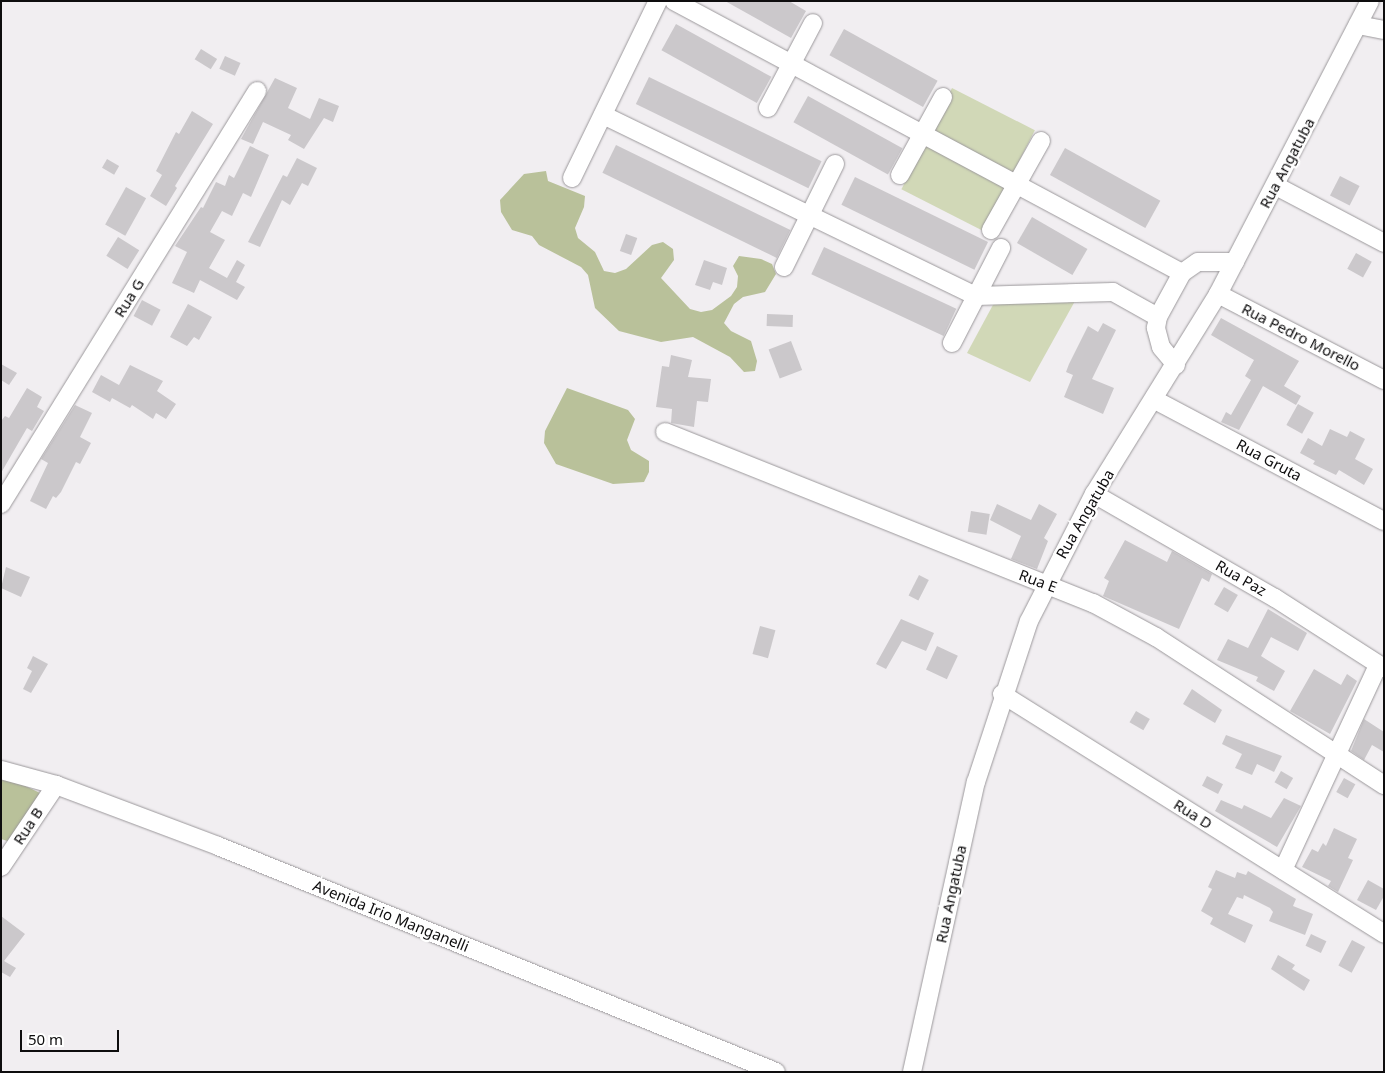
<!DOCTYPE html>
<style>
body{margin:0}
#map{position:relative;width:1385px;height:1073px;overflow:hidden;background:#f1eef1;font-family:"Noto Sans",sans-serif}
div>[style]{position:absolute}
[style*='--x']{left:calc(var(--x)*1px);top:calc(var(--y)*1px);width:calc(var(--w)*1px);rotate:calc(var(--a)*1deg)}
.green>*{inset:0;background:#d1d8b7;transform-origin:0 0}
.forest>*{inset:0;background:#b9c19a}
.building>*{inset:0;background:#cbc8cb;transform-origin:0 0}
.roads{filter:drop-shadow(0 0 1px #9b989b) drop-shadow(0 0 1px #9b989b)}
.minor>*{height:18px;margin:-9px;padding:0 9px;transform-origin:9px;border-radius:9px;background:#fff}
span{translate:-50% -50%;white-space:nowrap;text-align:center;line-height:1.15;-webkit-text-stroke:5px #fff;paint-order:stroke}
.street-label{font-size:15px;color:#0e0d0e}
.frame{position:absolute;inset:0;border:2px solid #0e0d0e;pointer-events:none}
.scale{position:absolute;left:20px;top:1030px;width:99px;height:22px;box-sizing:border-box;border:2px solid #0e0d0e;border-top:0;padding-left:6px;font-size:15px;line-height:18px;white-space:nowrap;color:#0e0d0e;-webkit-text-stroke:4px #fff;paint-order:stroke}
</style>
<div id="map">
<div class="green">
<i style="left:952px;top:88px;width:93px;height:49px;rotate:27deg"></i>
<i style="left:925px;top:143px;width:93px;height:52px;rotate:27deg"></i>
<i style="clip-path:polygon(1075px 301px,1030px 382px,967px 353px,994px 303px)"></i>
</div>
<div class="forest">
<i style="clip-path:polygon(546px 171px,548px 181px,585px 196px,584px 207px,575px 228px,578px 238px,595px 252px,604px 271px,615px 273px,626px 269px,652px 245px,663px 242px,673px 249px,674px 260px,661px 278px,690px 309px,701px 312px,712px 310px,731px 296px,737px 287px,738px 276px,733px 266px,739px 256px,761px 259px,772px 264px,776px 274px,765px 292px,743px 297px,734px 304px,724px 323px,731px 331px,751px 341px,757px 361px,755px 371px,744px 372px,730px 357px,693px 337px,661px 342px,619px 331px,595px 308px,588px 275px,581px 267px,539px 245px,532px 236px,512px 230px,501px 212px,500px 200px,524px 174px)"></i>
<i style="clip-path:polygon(567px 388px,628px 410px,635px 419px,627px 440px,631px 450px,649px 461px,649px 472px,644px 482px,613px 484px,556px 464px,544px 443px,545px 431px)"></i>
<i style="clip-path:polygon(1px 774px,40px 793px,14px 843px,1px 839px)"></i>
</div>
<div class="building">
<i style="clip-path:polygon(725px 1px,789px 1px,806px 11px,791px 38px)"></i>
<i style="left:676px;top:24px;width:109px;height:30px;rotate:29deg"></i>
<i style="left:844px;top:29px;width:107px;height:30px;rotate:29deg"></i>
<i style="left:201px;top:49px;width:19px;height:12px;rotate:32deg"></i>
<i style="left:225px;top:56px;width:17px;height:14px;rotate:24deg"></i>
<i style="left:649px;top:77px;width:192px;height:30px;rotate:26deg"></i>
<i style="clip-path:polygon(275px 78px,297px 88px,288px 108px,310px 119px,319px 98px,339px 106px,333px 122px,324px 118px,304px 149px,288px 140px,291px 135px,263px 122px,253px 144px,241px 139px)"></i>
<i style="left:808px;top:96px;width:108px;height:30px;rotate:29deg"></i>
<i style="clip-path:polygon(192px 111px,213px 124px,175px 186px,177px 188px,166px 206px,150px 196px,162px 175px,156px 171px,176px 132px,179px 134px)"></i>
<i style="left:616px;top:145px;width:194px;height:31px;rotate:26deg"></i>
<i style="clip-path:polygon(250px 146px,269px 155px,251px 197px,243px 193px,232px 216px,222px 211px,210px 232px,225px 240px,209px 268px,227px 278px,237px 260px,245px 265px,236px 282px,245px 287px,237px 300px,200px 280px,194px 293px,172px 283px,187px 252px,175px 246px,201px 207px,203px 208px,216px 182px,225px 186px,229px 175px,234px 178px)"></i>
<i style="left:1065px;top:148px;width:109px;height:31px;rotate:29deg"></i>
<i style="clip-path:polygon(297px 158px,317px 168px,308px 186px,302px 183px,290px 205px,282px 200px,260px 247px,248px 242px,283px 175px,287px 177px)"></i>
<i style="left:107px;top:159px;width:14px;height:10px;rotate:30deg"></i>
<i style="left:1340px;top:176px;width:22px;height:22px;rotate:27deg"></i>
<i style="left:855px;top:177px;width:148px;height:31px;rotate:26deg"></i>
<i style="left:126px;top:187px;width:23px;height:43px;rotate:29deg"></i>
<i style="left:1032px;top:217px;width:64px;height:30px;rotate:30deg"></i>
<i style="left:626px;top:234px;width:12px;height:18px;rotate:20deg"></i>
<i style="left:118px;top:237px;width:25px;height:22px;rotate:32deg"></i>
<i style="left:824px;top:247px;width:146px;height:30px;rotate:25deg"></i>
<i style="left:1356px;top:253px;width:18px;height:18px;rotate:29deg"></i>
<i style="clip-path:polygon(704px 260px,727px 268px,722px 285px,713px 282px,710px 290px,695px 285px)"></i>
<i style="left:142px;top:300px;width:21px;height:18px;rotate:28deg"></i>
<i style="clip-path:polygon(188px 304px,212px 317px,199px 340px,194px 337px,187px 346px,170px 337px)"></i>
<i style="left:767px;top:314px;width:26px;height:12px;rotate:2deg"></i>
<i style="clip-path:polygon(1221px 318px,1299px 361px,1284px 386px,1301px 396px,1296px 405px,1263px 386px,1239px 430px,1221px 422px,1226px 412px,1231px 415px,1251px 380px,1245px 376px,1254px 360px,1211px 335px)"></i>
<i style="clip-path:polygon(1103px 323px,1116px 330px,1092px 379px,1114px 388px,1103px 414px,1064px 397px,1073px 375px,1066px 372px,1069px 364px,1088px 326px,1098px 332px)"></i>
<i style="left:791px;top:341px;width:31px;height:24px;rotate:69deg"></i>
<i style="clip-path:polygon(671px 355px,692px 360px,688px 377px,711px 379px,708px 402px,697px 401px,694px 427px,671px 423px,672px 409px,656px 407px,662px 366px,669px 367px)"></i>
<i style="clip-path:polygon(1px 364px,17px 373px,9px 385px,1px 380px)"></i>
<i style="clip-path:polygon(130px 365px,163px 381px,157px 391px,176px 404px,166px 419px,156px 413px,153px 419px,132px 405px,130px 408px,112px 398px,110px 402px,92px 392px,101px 375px,119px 385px)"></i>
<i style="clip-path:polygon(27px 388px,42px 397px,37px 407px,44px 411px,32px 431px,27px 428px,1px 473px,1px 421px,5px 416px,9px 418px)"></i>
<i style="left:1298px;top:404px;width:18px;height:24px;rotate:29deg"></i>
<i style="clip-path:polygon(75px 405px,92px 413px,80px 437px,91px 443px,80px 464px,76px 462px,61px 492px,56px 498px,53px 496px,46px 509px,30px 501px,48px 463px,41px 459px)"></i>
<i style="clip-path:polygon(1330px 429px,1347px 437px,1350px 431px,1365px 439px,1355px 459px,1373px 469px,1364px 485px,1339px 470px,1336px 475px,1313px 464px,1315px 461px,1300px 453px,1308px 438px,1322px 446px)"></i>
<i style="clip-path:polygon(997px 504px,1031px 520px,1039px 504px,1057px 514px,1044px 538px,1048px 541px,1037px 569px,1011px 559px,1021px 536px,990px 520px)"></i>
<i style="left:971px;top:511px;width:19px;height:21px;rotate:9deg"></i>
<i style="clip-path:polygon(1125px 540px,1167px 562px,1172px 551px,1212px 574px,1209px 582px,1202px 578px,1179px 629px,1103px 596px,1109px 581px,1104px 578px)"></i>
<i style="clip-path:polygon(6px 567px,30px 577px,21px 597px,1px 588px)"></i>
<i style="left:919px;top:575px;width:11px;height:23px;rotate:27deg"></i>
<i style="left:1224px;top:587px;width:16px;height:20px;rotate:30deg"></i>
<i style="clip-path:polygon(1268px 609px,1307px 633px,1298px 651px,1271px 637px,1261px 656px,1285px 671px,1274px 691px,1256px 681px,1258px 677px,1217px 660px,1228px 639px,1248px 648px)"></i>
<i style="clip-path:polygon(901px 619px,934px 633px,926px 651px,902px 641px,886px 669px,876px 664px)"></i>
<i style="left:760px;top:626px;width:16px;height:29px;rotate:15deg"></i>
<i style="left:937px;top:646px;width:23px;height:26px;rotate:25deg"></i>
<i style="clip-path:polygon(33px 656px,48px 664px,31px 693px,23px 689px,32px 671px,27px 668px)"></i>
<i style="clip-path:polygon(1314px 669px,1341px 685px,1347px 674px,1357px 681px,1330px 734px,1290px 711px)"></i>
<i style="clip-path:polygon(1192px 689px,1222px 710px,1215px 723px,1183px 704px)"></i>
<i style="left:1136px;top:711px;width:16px;height:13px;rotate:30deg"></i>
<i style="clip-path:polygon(1364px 719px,1384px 732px,1384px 752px,1372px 745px,1364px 760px,1351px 751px)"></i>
<i style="clip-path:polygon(1226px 735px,1282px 756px,1274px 772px,1257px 764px,1252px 775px,1235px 768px,1242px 754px,1222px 744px)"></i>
<i style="left:1281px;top:771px;width:14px;height:13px;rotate:30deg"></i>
<i style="left:1207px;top:776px;width:18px;height:11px;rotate:27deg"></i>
<i style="left:1344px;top:778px;width:13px;height:16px;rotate:29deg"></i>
<i style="clip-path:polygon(1284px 798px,1301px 806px,1277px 847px,1215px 811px,1221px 800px,1242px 809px,1244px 805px,1271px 818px)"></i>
<i style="clip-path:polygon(1334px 828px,1357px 839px,1348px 858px,1353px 860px,1338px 892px,1328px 886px,1331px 881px,1302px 867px,1312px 849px,1318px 852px,1323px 843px,1326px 846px)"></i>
<i style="clip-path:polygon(1216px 870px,1235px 878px,1237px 872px,1246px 875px,1248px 871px,1296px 899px,1293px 906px,1313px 914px,1305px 935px,1269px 921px,1273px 912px,1270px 908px,1244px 895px,1243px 899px,1237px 897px,1228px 914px,1253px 925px,1245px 943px,1210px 924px,1213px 918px,1201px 911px,1212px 889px,1208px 887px)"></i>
<i style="clip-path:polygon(1368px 880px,1384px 889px,1384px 896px,1376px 910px,1357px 900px)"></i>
<i style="clip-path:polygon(1px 916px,25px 934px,4px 961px,16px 968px,10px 977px,1px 972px)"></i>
<i style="left:1311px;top:934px;width:17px;height:13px;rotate:25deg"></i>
<i style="left:1352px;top:940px;width:15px;height:29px;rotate:28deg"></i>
<i style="clip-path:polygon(1278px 955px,1295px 965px,1292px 969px,1310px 980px,1304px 991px,1271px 969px)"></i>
</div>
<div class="roads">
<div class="minor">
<i style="--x:674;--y:1;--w:576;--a:28.17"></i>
<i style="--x:1358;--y:25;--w:26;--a:11"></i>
<i style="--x:768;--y:108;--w:96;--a:-62.1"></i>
<i style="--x:603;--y:115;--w:415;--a:25.9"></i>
<i style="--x:976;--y:296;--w:137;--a:-1.7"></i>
<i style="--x:1113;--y:292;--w:51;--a:29.1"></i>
<i style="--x:900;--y:175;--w:89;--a:-61.1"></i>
<i style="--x:572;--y:178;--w:197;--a:-64.1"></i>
<i style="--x:1276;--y:186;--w:122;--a:27.8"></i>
<i style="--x:991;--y:230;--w:102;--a:-60.7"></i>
<i style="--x:784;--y:267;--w:115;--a:-63.7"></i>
<i style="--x:1218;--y:294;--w:187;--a:27.4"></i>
<i style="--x:952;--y:343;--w:107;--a:-62.7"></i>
<i style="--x:1176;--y:365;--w:23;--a:-130"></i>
<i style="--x:1161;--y:347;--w:20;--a:-105"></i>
<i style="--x:1156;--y:328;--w:11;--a:-80"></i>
<i style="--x:1158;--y:317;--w:50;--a:-61.4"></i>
<i style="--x:1182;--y:273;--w:19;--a:-35"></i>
<i style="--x:1198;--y:262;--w:37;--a:0"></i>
<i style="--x:1155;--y:400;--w:259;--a:27.9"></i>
<i style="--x:665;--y:432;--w:461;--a:21.8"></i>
<i style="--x:1093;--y:603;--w:72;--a:28.4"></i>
<i style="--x:1156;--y:637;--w:272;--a:33"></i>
<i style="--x:1094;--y:494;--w:209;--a:29.9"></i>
<i style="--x:1275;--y:598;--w:130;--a:32.7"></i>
<i style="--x:1;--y:504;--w:486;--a:-58.2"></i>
<i style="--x:1002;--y:694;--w:451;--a:32.1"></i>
<i style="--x:1;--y:770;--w:57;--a:15.3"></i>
<i style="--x:56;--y:785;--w:173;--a:20.6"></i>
<i style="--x:218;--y:846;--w:602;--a:22.05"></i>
<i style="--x:1;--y:867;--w:99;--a:-56.1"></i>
<i style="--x:1283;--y:870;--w:226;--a:-65.1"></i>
<i style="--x:912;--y:1072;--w:297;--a:-77.6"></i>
<i style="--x:976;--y:782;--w:169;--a:-71.8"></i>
<i style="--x:1029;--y:621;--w:143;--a:-62.9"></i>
<i style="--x:1094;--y:494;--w:235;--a:-58.2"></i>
<i style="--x:1218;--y:294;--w:330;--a:-62.6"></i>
</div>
</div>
<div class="street-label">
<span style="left:1287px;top:163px;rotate:-62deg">Rua Angatuba</span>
<span style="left:129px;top:298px;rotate:-58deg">Rua G</span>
<span style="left:1301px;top:337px;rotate:27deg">Rua Pedro Morello</span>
<span style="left:1269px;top:460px;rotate:28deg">Rua Gruta</span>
<span style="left:1085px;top:514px;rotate:-60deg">Rua Angatuba</span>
<span style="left:1241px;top:578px;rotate:30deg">Rua Paz</span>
<span style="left:1038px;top:581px;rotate:20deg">Rua E</span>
<span style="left:1193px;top:814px;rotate:32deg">Rua D</span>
<span style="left:28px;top:826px;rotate:-57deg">Rua B</span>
<span style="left:951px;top:894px;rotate:-78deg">Rua Angatuba</span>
<span style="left:391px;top:916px;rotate:22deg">Avenida Irio Manganelli</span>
</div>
<div class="frame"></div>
<div class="scale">50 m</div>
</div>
